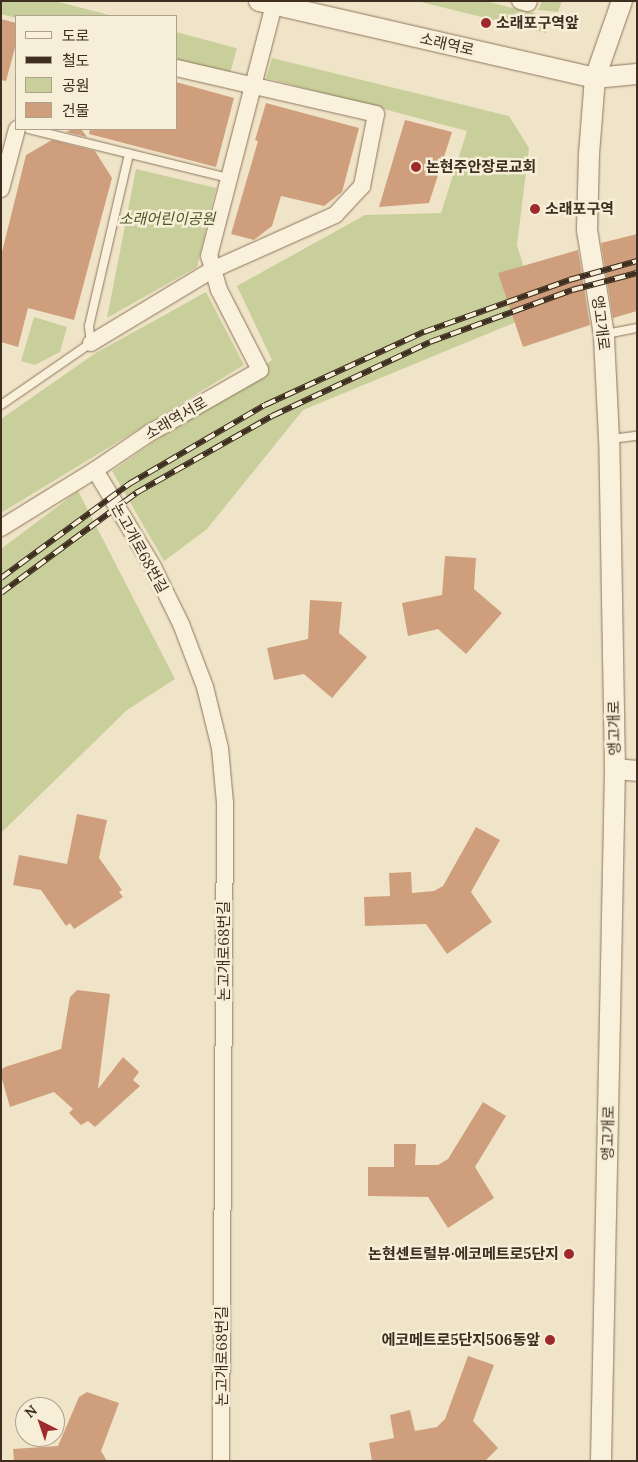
<!DOCTYPE html>
<meta charset="utf-8">
<style>
body{margin:0}
#map{position:relative;width:638px;height:1462px;overflow:hidden;background:#f0e4c8;font-family:Lora,"Noto Sans KR",serif}
div>[style]{position:absolute}
[style*='--x']{left:calc(var(--x)*1px);top:calc(var(--y)*1px);width:calc(var(--w)*1px);rotate:calc(var(--a)*1deg)}
.green>*{inset:0;background:#c9cf9b;transform-origin:0 0}
.building>*{inset:0;background:#cf9f7d}
.roads{filter:drop-shadow(0 0 1px #8d765c) drop-shadow(0 0 1px #8d765c)}
.service>*{height:8px;margin:-4px;padding:0 4px;transform-origin:4px;border-radius:4px;background:#faf1dc}
.minor>*{height:16px;margin:-8px;padding:0 8px;transform-origin:8px;border-radius:8px;background:#faf1dc}
.tertiary>*{height:20px;margin:-10px;padding:0 10px;transform-origin:10px;border-radius:10px;background:#faf1dc}
.rail>*{height:5.5px;margin-top:-2.75px;transform-origin:0;background:repeating-linear-gradient(90deg,#f7eed8 0 11px,#3d2e20 0 22px);box-sizing:border-box;border-block:1px solid #3d2e20}
.dots>*{width:14px;height:14px;translate:-50% -50%;box-sizing:border-box;border:2px solid #f7eed8;border-radius:50%}
span{translate:-50% -50%;white-space:nowrap;text-align:center;line-height:1.15;-webkit-text-stroke:5px #f7eed8;paint-order:stroke}
.poi-label{font-size:15px;color:#3d2e20;font-weight:700}
.left{translate:0 -50%;text-align:left}
.right{translate:-100% -50%;text-align:right}
.street-label{font-size:15px;color:#3d2e20}
.park-label{font-size:15px;color:#4d5a26;font-style:italic}
.frame{position:absolute;inset:0;border:2px solid #3d2e20;pointer-events:none}
.legend{position:absolute;left:15px;top:15px;width:162px;height:115px;box-sizing:border-box;background:#f7eed8;border:1px solid #ada18e;margin:0;padding:6px 9px;list-style:none;font-size:15px;color:#3d2e20}
.legend li{display:flex;align-items:center;gap:10px;height:25px}
.legend b{width:25px;border:1px solid #ada18e}
.north{position:absolute;left:15px;top:1397px;width:50px;height:50px;box-sizing:border-box;background:#f7eed8;border:1px solid #ada18e;border-radius:50%;rotate:319deg;font-size:14px;font-weight:700;line-height:20px;text-align:center;color:#3d2e20}
.north::after{content:'';display:block;margin:auto;width:18px;height:22px;background:#9e2a2b;clip-path:polygon(50% 0,100% 100%,50% 72%,0 100%)}
</style>
<div id="map">
<div class="green">
<i style="clip-path:polygon(1px 1px,55px 1px,113px 16px,16px 16px,16px 18px,1px 14px)"></i>
<i style="clip-path:polygon(417px 1px,485px 1px,550px 17px,546px 33px)"></i>
<i style="clip-path:polygon(542px 1px,562px 1px,558px 12px,538px 10px)"></i>
<i style="left:176px;top:32px;width:63px;height:28px;rotate:15deg"></i>
<i style="clip-path:polygon(272px 58px,509px 116px,529px 148px,517px 245px,538px 313px,303px 410px,207px 529px,164px 561px,112px 471px,272px 360px,237px 286px,365px 215px,441px 213px,467px 131px,266px 78px)"></i>
<i style="clip-path:polygon(136px 169px,216px 188px,197px 267px,107px 318px)"></i>
<i style="clip-path:polygon(206px 292px,244px 365px,1px 513px,1px 419px,94px 354px)"></i>
<i style="clip-path:polygon(34px 317px,67px 327px,60px 352px,35px 365px,21px 361px)"></i>
<i style="clip-path:polygon(78px 491px,175px 679px,127px 710px,1px 833px,1px 549px)"></i>
</div>
<div class="building">
<i style="clip-path:polygon(1px 19px,16px 23px,16px 44px,6px 81px,1px 80px)"></i>
<i style="clip-path:polygon(176px 82px,234px 98px,216px 167px,89px 134px,90px 129px,176px 129px)"></i>
<i style="clip-path:polygon(266px 103px,359px 128px,342px 192px,324px 206px,281px 196px,272px 226px,254px 240px,231px 234px,258px 141px,255px 140px)"></i>
<i style="clip-path:polygon(405px 120px,452px 132px,429px 203px,379px 207px)"></i>
<i style="clip-path:polygon(73px 129px,81px 129px,87px 137px,66px 132px)"></i>
<i style="clip-path:polygon(52px 140px,95px 151px,112px 178px,74px 320px,28px 308px,18px 347px,1px 342px,1px 256px,26px 155px)"></i>
<i style="clip-path:polygon(637px 234px,637px 311px,613px 318px,601px 243px)"></i>
<i style="clip-path:polygon(578px 250px,590px 325px,523px 347px,498px 273px)"></i>
<i style="clip-path:polygon(445px 556px,476px 558px,474px 589px,502px 613px,466px 654px,438px 629px,408px 636px,402px 603px,442px 595px)"></i>
<i style="clip-path:polygon(310px 600px,342px 602px,339px 633px,367px 657px,332px 698px,304px 674px,274px 680px,267px 648px,308px 639px)"></i>
<i style="clip-path:polygon(77px 814px,107px 820px,99px 858px,122px 890px,119px 892px,123px 897px,74px 929px,70px 923px,66px 926px,41px 890px,13px 885px,19px 855px,67px 864px)"></i>
<i style="clip-path:polygon(476px 827px,500px 840px,471px 892px,492px 922px,447px 954px,426px 924px,365px 926px,364px 897px,390px 896px,389px 873px,411px 872px,412px 893px,434px 891px,443px 886px)"></i>
<i style="clip-path:polygon(77px 990px,110px 994px,98px 1089px,123px 1057px,139px 1072px,133px 1080px,140px 1086px,95px 1127px,88px 1121px,81px 1125px,69px 1113px,73px 1109px,54px 1092px,10px 1107px,1px 1076px,1px 1070px,5px 1067px,61px 1049px,70px 997px)"></i>
<i style="clip-path:polygon(483px 1102px,506px 1116px,475px 1167px,494px 1198px,448px 1228px,428px 1197px,368px 1196px,368px 1167px,394px 1167px,394px 1144px,416px 1144px,415px 1165px,438px 1165px,448px 1159px)"></i>
<i style="clip-path:polygon(468px 1356px,494px 1365px,473px 1421px,498px 1448px,485px 1461px,372px 1461px,369px 1443px,394px 1438px,390px 1415px,410px 1410px,415px 1431px,437px 1427px,445px 1419px)"></i>
<i style="clip-path:polygon(87px 1392px,119px 1403px,101px 1451px,107px 1461px,14px 1461px,13px 1449px,58px 1446px,79px 1397px)"></i>
</div>
<div class="roads">
<div class="service">
<i style="--x:29;--y:129;--w:206;--a:13.8"></i>
<i style="--x:606;--y:334;--w:32;--a:-11"></i>
<i style="--x:1;--y:405;--w:109;--a:-34.6"></i>
<i style="--x:91;--y:343;--w:17;--a:-97"></i>
<i style="--x:89;--y:326;--w:177;--a:-76.9"></i>
<i style="--x:611;--y:439;--w:26;--a:-7"></i>
</div>
<div class="minor">
<i style="--x:520;--y:1;--w:8;--a:14"></i>
<i style="--x:528;--y:3;--w:2;--a:-63"></i>
<i style="--x:1;--y:189;--w:62;--a:-75.1"></i>
<i style="--x:91;--y:343;--w:141;--a:-31.1"></i>
<i style="--x:212;--y:270;--w:135;--a:-24.1"></i>
<i style="--x:335;--y:215;--w:40;--a:-47"></i>
<i style="--x:362;--y:186;--w:73;--a:-79"></i>
<i style="--x:376;--y:114;--w:205;--a:-167"></i>
<i style="--x:95;--y:470;--w:113;--a:59.1"></i>
<i style="--x:153;--y:567;--w:64;--a:63.8"></i>
<i style="--x:181;--y:624;--w:67;--a:69.1"></i>
<i style="--x:205;--y:687;--w:63;--a:76.2"></i>
<i style="--x:220;--y:748;--w:55;--a:84.8"></i>
<i style="--x:225;--y:803;--w:658;--a:90.35"></i>
<i style="--x:1;--y:528;--w:110;--a:-31.7"></i>
<i style="--x:95;--y:470;--w:64;--a:-34.2"></i>
<i style="--x:148;--y:434;--w:129;--a:-29.7"></i>
<i style="--x:260;--y:370;--w:90;--a:-117.1"></i>
<i style="--x:219;--y:290;--w:35;--a:-106"></i>
<i style="--x:209;--y:256;--w:263;--a:-75.5"></i>
</div>
<div class="tertiary">
<i style="--x:259;--y:1;--w:345;--a:12.9"></i>
<i style="--x:595;--y:78;--w:42;--a:-5.4"></i>
<i style="--x:615;--y:769;--w:22;--a:5"></i>
<i style="--x:601;--y:1461;--w:692;--a:-88.84"></i>
<i style="--x:615;--y:769;--w:330;--a:-91"></i>
<i style="--x:609;--y:439;--w:104;--a:-92.8"></i>
<i style="--x:604;--y:335;--w:106;--a:-99.2"></i>
<i style="--x:587;--y:230;--w:76;--a:-88.5"></i>
<i style="--x:589;--y:154;--w:76;--a:-85.5"></i>
<i style="--x:595;--y:78;--w:82;--a:-70.7"></i>
</div>
</div>
<div class="rail">
<i style="--x:1;--y:578;--w:159;--a:-36.3"></i>
<i style="--x:129;--y:484;--w:157;--a:-30.2"></i>
<i style="--x:265;--y:405;--w:175;--a:-24.7"></i>
<i style="--x:424;--y:332;--w:154;--a:-19.7"></i>
<i style="--x:569;--y:280;--w:71;--a:-15.6"></i>
<i style="--x:1;--y:593;--w:168;--a:-36.5"></i>
<i style="--x:136;--y:493;--w:156;--a:-29.5"></i>
<i style="--x:272;--y:416;--w:174;--a:-25.1"></i>
<i style="--x:430;--y:342;--w:151;--a:-20.1"></i>
<i style="--x:572;--y:290;--w:67;--a:-14.7"></i>
</div>
<div class="dots">
<i style="left:486px;top:23px;background:#9e2a2b"></i>
<i style="left:416px;top:167px;background:#9e2a2b"></i>
<i style="left:535px;top:209px;background:#9e2a2b"></i>
<i style="left:569px;top:1254px;background:#9e2a2b"></i>
<i style="left:550px;top:1340px;background:#9e2a2b"></i>
</div>
<div class="poi-label">
<span class="left" style="left:496px;top:23px">소래포구역앞</span>
<span class="left" style="left:426px;top:167px">논현주안장로교회</span>
<span class="left" style="left:545px;top:209px">소래포구역</span>
<span class="right" style="left:559px;top:1254px">논현센트럴뷰·에코메트로5단지</span>
<span class="right" style="left:540px;top:1340px">에코메트로5단지506동앞</span>
</div>
<div class="street-label">
<span style="left:447px;top:44px;rotate:13deg">소래역로</span>
<span style="left:601px;top:323px;rotate:83deg">앵고개로</span>
<span style="left:176px;top:418px;rotate:-30deg">소래역서로</span>
<span style="left:140px;top:548px;rotate:61deg">논고개로68번길</span>
<span style="left:614px;top:728px;rotate:-91deg">앵고개로</span>
<span style="left:224px;top:951px;rotate:-90deg">논고개로68번길</span>
<span style="left:608px;top:1133px;rotate:-89deg">앵고개로</span>
<span style="left:222px;top:1356px;rotate:-90deg">논고개로68번길</span>
</div>
<div class="park-label">
<span style="left:167px;top:219px">소래어린이공원</span>
</div>
<div class="frame"></div>
<ul class="legend">
<li><b style="height:6px;background:#faf1dc"></b>도로</li>
<li><b style="height:6px;background:#3d2e20"></b>철도</li>
<li><b style="height:14px;background:#c9cf9b"></b>공원</li>
<li><b style="height:14px;background:#cf9f7d"></b>건물</li>
</ul>
<div class="north">N</div>
</div>
